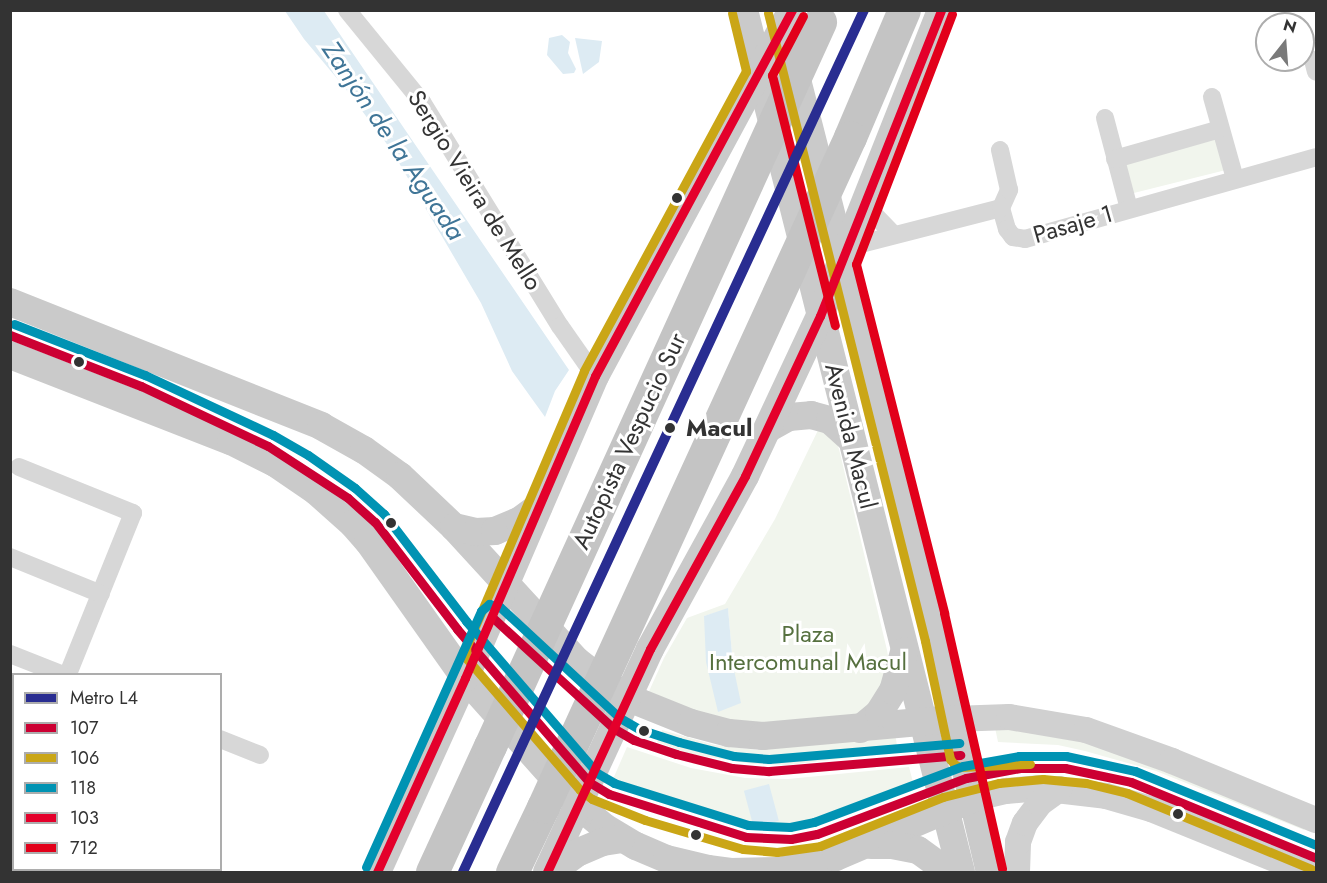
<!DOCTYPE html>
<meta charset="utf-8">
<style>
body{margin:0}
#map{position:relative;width:1327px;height:883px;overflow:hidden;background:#fff;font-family:Jost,sans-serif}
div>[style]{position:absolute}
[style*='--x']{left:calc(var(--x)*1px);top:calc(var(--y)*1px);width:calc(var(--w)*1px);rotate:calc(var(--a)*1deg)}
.green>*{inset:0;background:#f1f5ed;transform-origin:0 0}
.water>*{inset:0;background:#ddebf3;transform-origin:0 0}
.street>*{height:18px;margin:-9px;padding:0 9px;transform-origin:9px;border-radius:9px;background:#d7d7d7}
.secondary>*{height:26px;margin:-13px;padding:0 13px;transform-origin:13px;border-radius:13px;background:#d0d0d0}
.primary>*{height:28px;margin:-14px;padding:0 14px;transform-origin:14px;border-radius:14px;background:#cacaca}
.highway>*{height:33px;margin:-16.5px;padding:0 16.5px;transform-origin:16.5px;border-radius:16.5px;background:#c4c4c4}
.highway-bridge>*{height:33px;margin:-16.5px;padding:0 16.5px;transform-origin:16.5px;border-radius:16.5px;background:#c4c4c4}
.bus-1>*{height:9px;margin:-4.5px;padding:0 4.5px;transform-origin:4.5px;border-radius:4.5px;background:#c03}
.bus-2>*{height:9px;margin:-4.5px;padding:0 4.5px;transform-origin:4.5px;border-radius:4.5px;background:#caa616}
.bus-3>*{height:9px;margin:-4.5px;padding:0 4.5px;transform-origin:4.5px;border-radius:4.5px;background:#0093b3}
.bus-4>*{height:9px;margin:-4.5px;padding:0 4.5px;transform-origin:4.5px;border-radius:4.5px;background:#e4002b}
.bus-5>*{height:9px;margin:-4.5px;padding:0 4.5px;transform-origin:4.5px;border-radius:4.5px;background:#e2001a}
.metro-1>*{height:10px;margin:-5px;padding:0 5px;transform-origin:5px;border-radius:5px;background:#292d91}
.dots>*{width:16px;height:16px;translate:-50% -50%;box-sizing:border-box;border:3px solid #fff;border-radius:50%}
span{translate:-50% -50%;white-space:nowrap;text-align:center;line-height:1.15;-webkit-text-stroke:6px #fff;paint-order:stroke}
.street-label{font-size:24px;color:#333}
.stop-label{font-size:24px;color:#333;font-weight:700}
.left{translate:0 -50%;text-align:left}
.park-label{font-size:24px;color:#56703f}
.water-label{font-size:26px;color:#3f7597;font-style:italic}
.frame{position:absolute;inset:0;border:12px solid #333;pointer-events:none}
.legend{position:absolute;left:12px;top:673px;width:210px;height:198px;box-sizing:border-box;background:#fff;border:2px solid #adadad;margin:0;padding:8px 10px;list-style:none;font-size:18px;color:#333}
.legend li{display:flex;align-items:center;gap:12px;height:30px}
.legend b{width:30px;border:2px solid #adadad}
.north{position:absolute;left:1255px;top:12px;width:60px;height:60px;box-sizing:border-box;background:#fff;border:2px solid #adadad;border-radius:50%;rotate:17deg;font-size:16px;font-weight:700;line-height:24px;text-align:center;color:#333}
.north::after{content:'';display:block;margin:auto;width:21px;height:27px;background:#7a7a7a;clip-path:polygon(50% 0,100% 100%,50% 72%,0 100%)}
</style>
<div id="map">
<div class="green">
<i style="left:1217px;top:134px;width:37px;height:96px;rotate:76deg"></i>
<i style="clip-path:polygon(evenodd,821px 424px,836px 441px,839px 449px,887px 650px,890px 668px,865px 715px,745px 724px,646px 698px,664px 658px,687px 618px,725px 604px,775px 519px,821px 424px,728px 609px,733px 665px,704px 616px,728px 609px)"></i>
<i style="clip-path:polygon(994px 723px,1053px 730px,1307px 825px,1304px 830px,1156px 771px,1085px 751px,1058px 745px,998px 742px)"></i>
<i style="clip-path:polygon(662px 730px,715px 745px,757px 750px,895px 733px,898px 752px,788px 765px,753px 764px,690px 754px,657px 742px)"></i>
<i style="clip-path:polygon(627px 747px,691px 768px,745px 778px,788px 779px,909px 767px,914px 786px,817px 825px,782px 831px,751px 830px,610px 786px)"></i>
</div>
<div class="water">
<i style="clip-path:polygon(285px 11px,324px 11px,569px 370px,555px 391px,545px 417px,512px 371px,481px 303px,392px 151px,345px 88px,304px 39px)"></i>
<i style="clip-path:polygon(562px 35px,570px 42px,568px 53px,576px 69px,574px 73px,563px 74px,547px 55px,549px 38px)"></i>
<i style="clip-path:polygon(575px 38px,602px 41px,599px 62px,583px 74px)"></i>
<i style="clip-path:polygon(728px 608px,733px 665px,741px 703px,718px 712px,706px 662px,704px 616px)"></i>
<i style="left:769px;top:784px;width:38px;height:26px;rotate:75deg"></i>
</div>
<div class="street">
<i style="--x:347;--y:10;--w:119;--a:50.8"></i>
<i style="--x:422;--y:102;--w:263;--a:58.4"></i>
<i style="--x:560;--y:326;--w:61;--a:55"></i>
<i style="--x:1313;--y:60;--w:12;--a:76"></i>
<i style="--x:1212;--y:97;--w:85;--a:74.3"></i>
<i style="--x:1105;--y:118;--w:94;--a:75.2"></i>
<i style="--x:1115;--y:159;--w:109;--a:-15.9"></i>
<i style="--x:866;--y:206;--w:40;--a:46"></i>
<i style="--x:1001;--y:208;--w:22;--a:74"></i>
<i style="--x:1007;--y:229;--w:10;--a:53"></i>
<i style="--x:1013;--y:237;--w:12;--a:9"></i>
<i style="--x:1025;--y:239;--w:302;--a:-15.7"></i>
<i style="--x:849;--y:247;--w:157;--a:-14.4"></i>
<i style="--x:1001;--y:208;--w:20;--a:-66"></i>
<i style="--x:1009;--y:190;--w:41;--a:-102.7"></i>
<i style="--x:19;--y:467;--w:123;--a:22"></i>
<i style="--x:133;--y:513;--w:174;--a:112"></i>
<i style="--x:10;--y:557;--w:98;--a:22.1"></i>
<i style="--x:10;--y:654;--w:55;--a:21.4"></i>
<i style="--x:220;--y:739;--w:43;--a:21.8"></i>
<i style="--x:10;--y:835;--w:9;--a:-63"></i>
<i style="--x:10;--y:871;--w:9;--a:-63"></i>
</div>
<div class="secondary">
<i style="--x:953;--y:719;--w:56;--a:-2"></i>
<i style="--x:1009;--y:717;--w:78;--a:9.6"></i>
<i style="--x:1086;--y:730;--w:91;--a:19.8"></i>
<i style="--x:1172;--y:761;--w:156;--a:22.3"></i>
<i style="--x:971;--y:799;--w:36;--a:-13"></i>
<i style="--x:1006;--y:791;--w:33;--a:-5"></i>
<i style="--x:1039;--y:788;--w:67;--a:6.8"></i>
<i style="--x:1106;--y:796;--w:47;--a:16.1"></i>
<i style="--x:1151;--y:809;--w:168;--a:22"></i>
<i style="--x:1017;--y:872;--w:30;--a:-88"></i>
<i style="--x:1018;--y:842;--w:20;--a:-70"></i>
<i style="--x:1025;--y:823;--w:25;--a:-53"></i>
<i style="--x:1040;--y:803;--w:24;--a:-36"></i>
</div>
<div class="primary">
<i style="--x:744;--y:10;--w:889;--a:75.87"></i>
<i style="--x:793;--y:64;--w:390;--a:75.7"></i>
<i style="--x:889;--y:442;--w:442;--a:76.8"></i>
<i style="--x:10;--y:302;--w:335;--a:21.7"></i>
<i style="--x:321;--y:426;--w:49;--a:29.2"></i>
<i style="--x:364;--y:450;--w:44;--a:35.8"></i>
<i style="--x:400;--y:476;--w:74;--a:43.4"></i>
<i style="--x:454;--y:527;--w:182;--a:47.5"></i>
<i style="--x:577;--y:661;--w:39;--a:38"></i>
<i style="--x:608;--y:685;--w:32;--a:30"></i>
<i style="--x:636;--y:701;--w:59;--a:21.8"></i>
<i style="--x:691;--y:723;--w:39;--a:15"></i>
<i style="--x:729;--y:733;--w:34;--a:5"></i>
<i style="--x:763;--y:736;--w:191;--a:-5.1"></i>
<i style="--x:10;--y:355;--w:237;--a:21.3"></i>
<i style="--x:231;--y:441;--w:49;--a:26.6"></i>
<i style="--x:275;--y:463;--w:50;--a:34.3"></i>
<i style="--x:316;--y:491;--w:50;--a:41.7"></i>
<i style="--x:353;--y:524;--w:23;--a:49"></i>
<i style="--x:368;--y:541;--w:168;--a:54.7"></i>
<i style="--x:465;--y:678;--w:170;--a:48.3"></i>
<i style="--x:578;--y:805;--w:34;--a:40"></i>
<i style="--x:604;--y:827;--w:37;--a:31"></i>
<i style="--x:636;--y:846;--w:34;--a:23"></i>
<i style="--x:667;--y:859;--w:42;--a:13.7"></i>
<i style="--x:708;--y:869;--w:23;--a:7"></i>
<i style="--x:731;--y:872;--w:48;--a:-1.2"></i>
<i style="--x:779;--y:871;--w:39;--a:-12"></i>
<i style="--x:817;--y:863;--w:20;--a:-18"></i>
<i style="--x:836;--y:857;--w:147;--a:-23.2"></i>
<i style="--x:769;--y:428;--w:23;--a:-29"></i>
<i style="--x:789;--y:417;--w:22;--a:-5"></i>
<i style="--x:811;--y:415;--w:20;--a:15"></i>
<i style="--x:830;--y:420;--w:28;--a:42"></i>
<i style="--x:454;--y:527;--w:23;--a:13"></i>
<i style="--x:476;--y:532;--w:19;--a:-3"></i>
<i style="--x:495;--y:531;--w:26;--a:-23"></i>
<i style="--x:519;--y:521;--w:24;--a:-36"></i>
<i style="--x:860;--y:729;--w:25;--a:-40"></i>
<i style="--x:879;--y:713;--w:26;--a:-58"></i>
<i style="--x:893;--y:691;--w:41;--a:-74.2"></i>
<i style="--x:871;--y:845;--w:21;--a:0"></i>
<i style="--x:892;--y:845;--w:26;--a:11"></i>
<i style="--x:918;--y:850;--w:37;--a:36"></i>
<i style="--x:377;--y:872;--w:213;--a:-65.6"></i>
<i style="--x:465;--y:678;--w:329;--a:-66.7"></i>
<i style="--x:595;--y:376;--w:416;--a:-61.7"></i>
<i style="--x:547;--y:872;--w:246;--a:-65.2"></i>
<i style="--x:650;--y:649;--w:197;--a:-61.2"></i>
<i style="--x:745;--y:476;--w:177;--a:-64.9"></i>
<i style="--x:820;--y:316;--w:329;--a:-68.4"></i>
<i style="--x:551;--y:872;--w:34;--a:-36"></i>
<i style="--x:579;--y:852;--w:26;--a:-23"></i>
<i style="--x:603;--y:842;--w:18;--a:-9"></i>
</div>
<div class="highway">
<i style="--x:850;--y:137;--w:138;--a:-67"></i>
<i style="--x:432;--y:872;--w:139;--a:-65.3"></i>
<i style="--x:512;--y:872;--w:72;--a:-64.5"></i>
</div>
<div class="highway-bridge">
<i style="--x:490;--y:746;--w:796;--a:-65.5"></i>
<i style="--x:543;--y:807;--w:737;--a:-65.38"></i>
</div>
<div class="bus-1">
<i style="--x:10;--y:335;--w:141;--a:21.3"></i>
<i style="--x:141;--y:386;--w:140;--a:25.3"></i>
<i style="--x:268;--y:446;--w:95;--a:33"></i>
<i style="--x:348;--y:498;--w:36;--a:42"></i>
<i style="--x:375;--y:522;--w:135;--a:52.5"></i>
<i style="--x:457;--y:629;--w:202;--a:49.2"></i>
<i style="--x:589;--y:782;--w:23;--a:31"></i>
<i style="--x:609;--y:794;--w:144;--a:17.4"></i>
<i style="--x:746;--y:837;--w:45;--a:2.5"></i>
<i style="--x:791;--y:839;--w:26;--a:-11"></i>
<i style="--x:817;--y:834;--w:159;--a:-20.6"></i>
<i style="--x:966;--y:778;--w:55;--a:-10.5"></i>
<i style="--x:1020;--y:768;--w:45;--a:0"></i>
<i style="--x:1065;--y:768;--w:67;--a:12"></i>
<i style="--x:1131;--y:782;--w:200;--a:22.3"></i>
<i style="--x:492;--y:617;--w:164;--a:42.5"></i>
<i style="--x:613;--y:728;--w:24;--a:30"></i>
<i style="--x:634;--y:740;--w:44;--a:18.4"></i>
<i style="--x:676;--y:754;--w:58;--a:14"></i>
<i style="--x:732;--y:768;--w:37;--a:5"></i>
<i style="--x:769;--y:771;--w:192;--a:-4.8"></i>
</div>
<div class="bus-2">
<i style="--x:732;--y:13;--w:60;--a:76.4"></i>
<i style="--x:746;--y:71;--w:341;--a:118.4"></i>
<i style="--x:584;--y:371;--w:300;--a:113.1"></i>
<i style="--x:466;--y:647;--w:12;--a:85"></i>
<i style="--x:467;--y:659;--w:173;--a:49.2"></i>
<i style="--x:580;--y:790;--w:15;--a:37"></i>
<i style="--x:592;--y:799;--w:57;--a:21.6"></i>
<i style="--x:645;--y:820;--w:102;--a:16.5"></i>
<i style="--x:743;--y:849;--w:34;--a:5"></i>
<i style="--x:777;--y:852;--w:43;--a:-7.9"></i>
<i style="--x:820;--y:846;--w:132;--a:-21.7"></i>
<i style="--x:943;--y:797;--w:58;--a:-14"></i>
<i style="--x:999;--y:783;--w:44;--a:-5.2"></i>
<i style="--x:1043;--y:779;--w:43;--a:5.3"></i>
<i style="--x:1086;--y:783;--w:42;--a:13.7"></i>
<i style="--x:1127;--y:793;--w:199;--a:22.4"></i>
<i style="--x:768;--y:13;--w:647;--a:75.96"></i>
<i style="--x:925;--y:641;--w:121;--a:78"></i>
<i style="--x:950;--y:759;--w:6;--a:51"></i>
<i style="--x:954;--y:764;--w:7;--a:27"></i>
<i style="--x:960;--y:767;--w:70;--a:-2.5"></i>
</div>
<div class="bus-3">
<i style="--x:14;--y:324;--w:141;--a:21.3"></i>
<i style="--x:145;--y:375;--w:141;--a:25.1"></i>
<i style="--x:273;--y:435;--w:40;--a:29.7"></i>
<i style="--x:308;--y:455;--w:57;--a:35.1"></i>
<i style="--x:355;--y:488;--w:39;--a:42"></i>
<i style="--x:384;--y:514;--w:135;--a:52.5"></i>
<i style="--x:466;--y:621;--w:201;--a:49.2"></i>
<i style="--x:597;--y:773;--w:20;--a:30"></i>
<i style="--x:614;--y:783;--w:140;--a:17.4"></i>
<i style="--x:748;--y:825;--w:42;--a:2.7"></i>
<i style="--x:790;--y:827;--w:25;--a:-12"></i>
<i style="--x:814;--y:822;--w:159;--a:-20.6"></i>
<i style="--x:963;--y:766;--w:57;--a:-10.1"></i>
<i style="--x:1019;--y:756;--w:47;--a:0"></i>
<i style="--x:1066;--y:756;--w:71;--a:12.3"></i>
<i style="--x:1135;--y:771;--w:196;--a:22.2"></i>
<i style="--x:366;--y:867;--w:281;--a:-65.8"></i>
<i style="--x:481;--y:611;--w:11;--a:-41"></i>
<i style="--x:489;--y:604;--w:11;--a:15"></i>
<i style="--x:500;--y:607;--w:163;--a:42.8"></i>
<i style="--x:620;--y:718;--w:22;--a:30"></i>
<i style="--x:639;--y:729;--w:42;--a:18"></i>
<i style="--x:679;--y:742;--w:57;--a:14.3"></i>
<i style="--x:734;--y:756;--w:35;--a:5"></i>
<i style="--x:769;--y:759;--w:191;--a:-4.8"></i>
</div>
<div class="bus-4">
<i style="--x:377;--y:872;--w:213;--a:-65.6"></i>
<i style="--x:465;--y:678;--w:329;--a:-66.7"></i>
<i style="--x:595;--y:376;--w:416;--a:-61.7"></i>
<i style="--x:547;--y:872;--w:246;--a:-65.2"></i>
<i style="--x:650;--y:649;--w:197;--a:-61.2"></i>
<i style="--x:745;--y:476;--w:177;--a:-64.9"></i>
<i style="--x:820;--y:316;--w:329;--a:-68.4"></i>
</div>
<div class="bus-5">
<i style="--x:952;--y:14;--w:268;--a:111"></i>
<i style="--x:856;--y:264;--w:360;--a:75.8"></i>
<i style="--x:944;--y:613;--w:262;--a:77.2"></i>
<i style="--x:803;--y:16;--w:67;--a:117.7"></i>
<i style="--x:772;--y:75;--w:258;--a:75.9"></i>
</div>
<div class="metro-1">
<i style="--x:463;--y:872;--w:951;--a:-65.05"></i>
</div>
<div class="dots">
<i style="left:677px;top:198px;background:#333"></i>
<i style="left:79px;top:362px;background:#333"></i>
<i style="left:670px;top:428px;background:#333"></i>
<i style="left:391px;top:523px;background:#333"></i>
<i style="left:644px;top:731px;background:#333"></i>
<i style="left:1178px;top:814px;background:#333"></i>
<i style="left:696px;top:835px;background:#333"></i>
</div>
<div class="street-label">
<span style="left:475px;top:190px;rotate:58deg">Sergio Vieira de Mello</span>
<span style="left:1073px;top:224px;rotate:-16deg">Pasaje 1</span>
<span style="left:851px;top:436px;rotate:76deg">Avenida Macul</span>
<span style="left:629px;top:441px;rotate:-65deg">Autopista Vespucio Sur</span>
</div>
<div class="stop-label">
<span class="left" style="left:686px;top:428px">Macul</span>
</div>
<div class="park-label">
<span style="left:808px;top:648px">Plaza<br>Intercomunal Macul</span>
</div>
<div class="water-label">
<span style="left:393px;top:141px;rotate:56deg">Zanjón de la Aguada</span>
</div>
<div class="frame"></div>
<ul class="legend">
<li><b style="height:8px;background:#292d91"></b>Metro L4</li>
<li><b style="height:8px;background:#c03"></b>107</li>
<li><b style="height:8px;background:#caa616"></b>106</li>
<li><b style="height:8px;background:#0093b3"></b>118</li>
<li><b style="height:8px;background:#e4002b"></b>103</li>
<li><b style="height:8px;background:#e2001a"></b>712</li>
</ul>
<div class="north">N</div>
</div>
